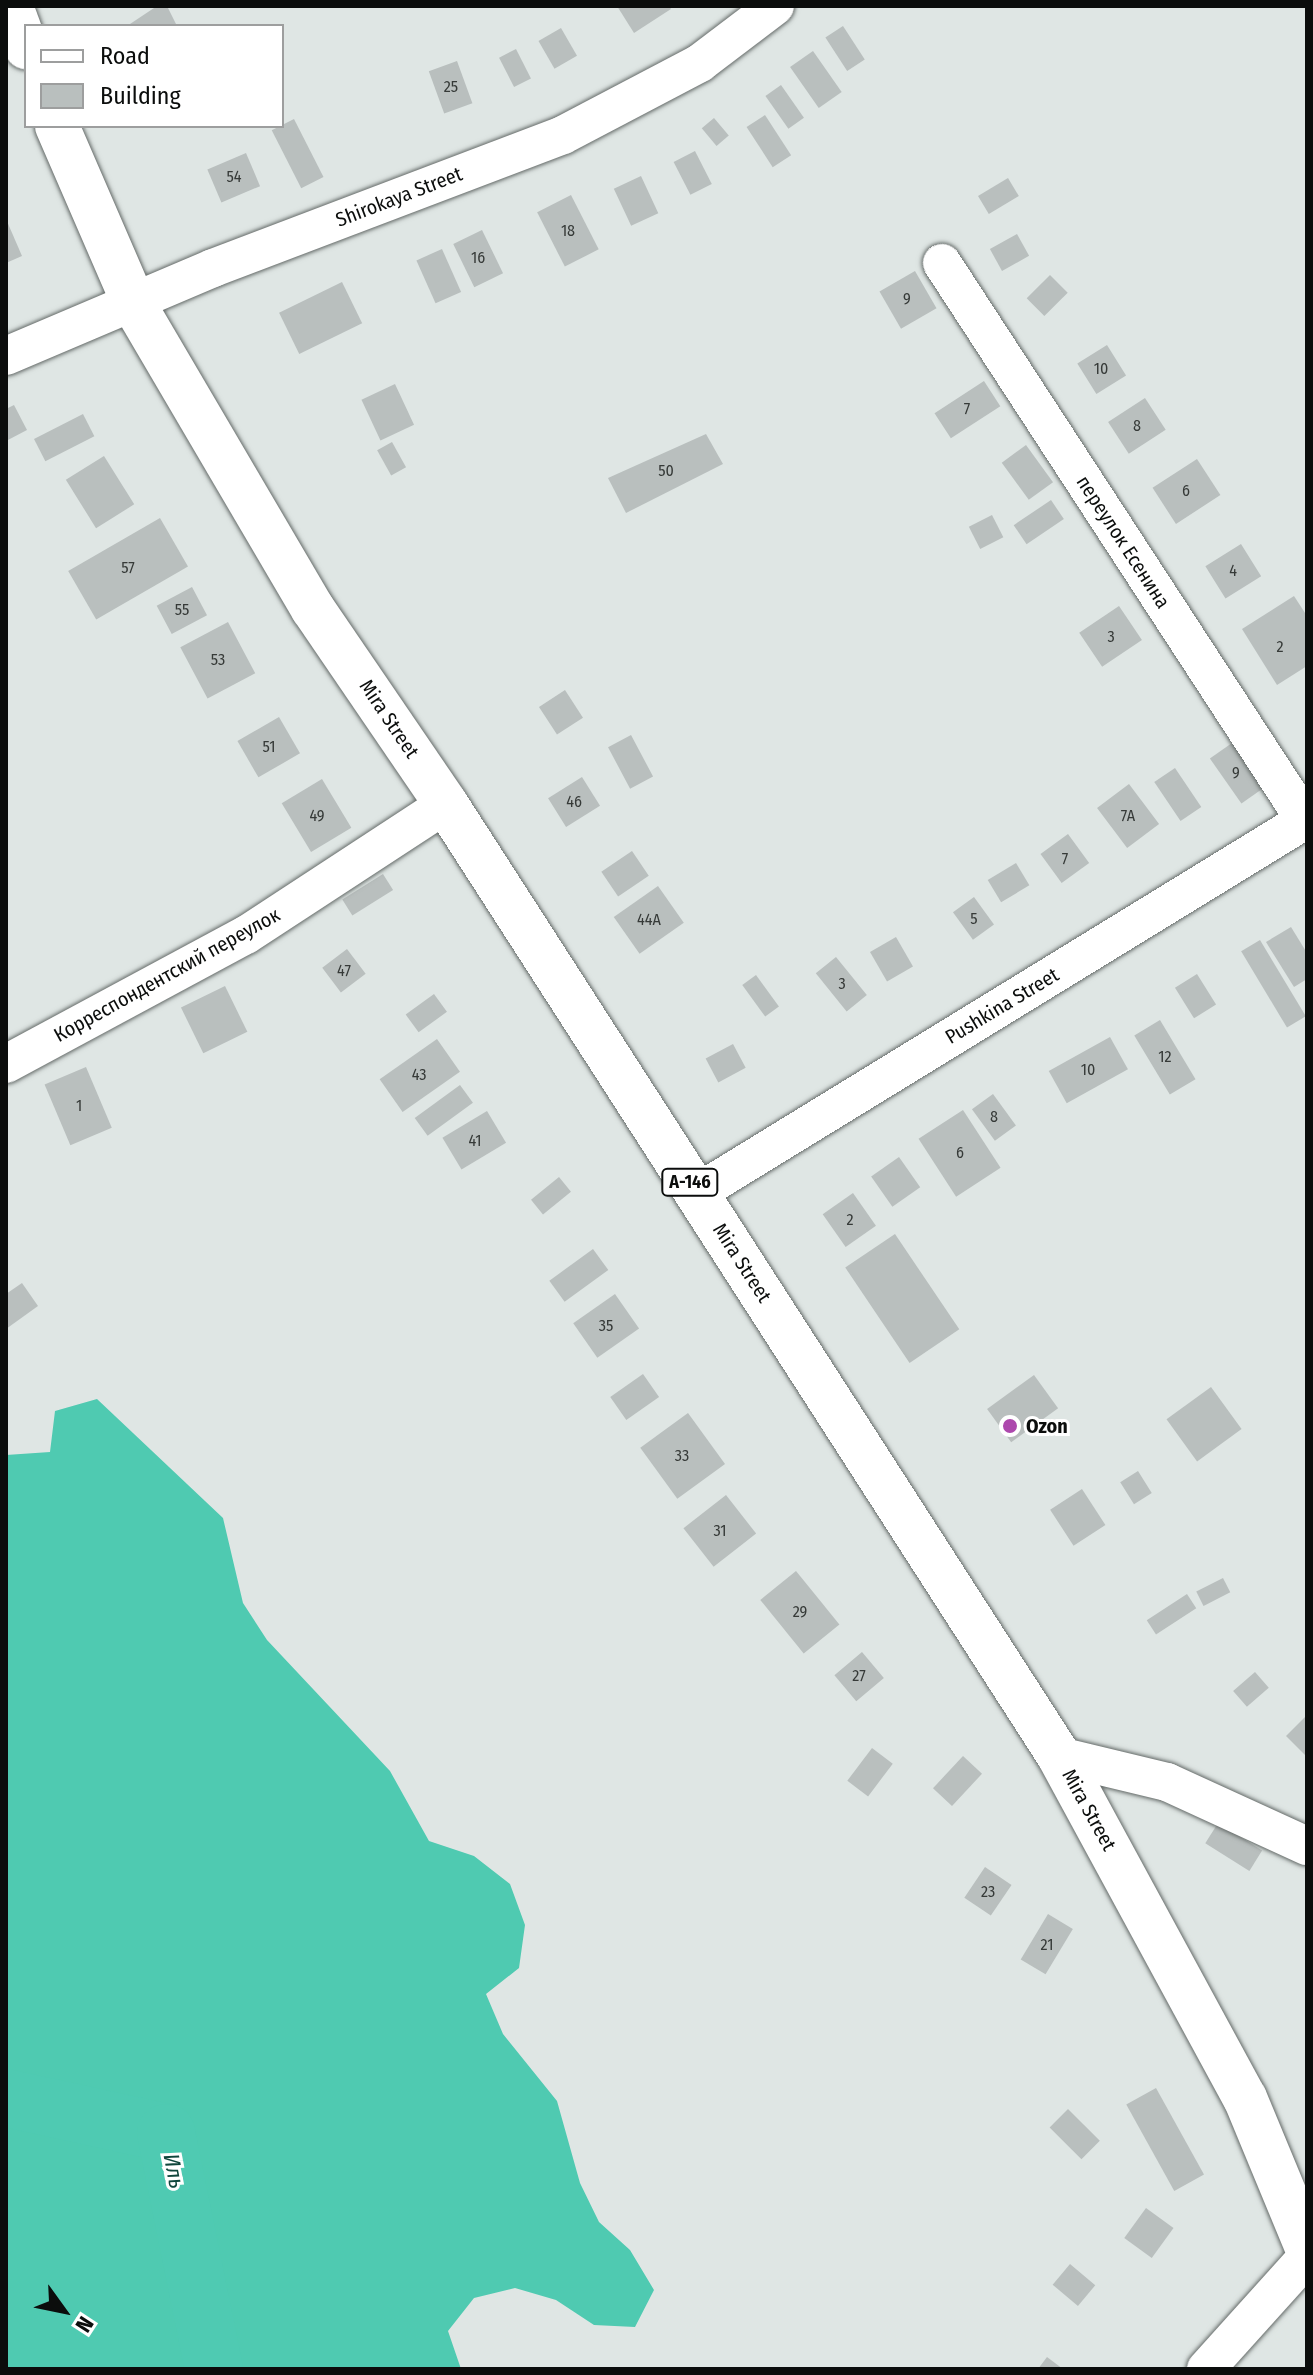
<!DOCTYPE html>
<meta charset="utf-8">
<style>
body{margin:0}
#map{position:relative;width:1313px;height:2375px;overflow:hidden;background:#dfe6e4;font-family:"Fira Sans Condensed",sans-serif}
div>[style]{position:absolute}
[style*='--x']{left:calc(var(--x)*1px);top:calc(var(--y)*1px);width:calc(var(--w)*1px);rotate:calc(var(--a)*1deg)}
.forest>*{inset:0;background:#4fcab1}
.river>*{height:58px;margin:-29px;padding:0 29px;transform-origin:29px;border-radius:29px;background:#4fcab2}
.building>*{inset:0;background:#b9bfbe;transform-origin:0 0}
.roads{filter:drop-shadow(0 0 2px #646a68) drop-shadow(0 0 2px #646a68)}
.street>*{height:38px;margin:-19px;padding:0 19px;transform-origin:19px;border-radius:19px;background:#fff}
.highway>*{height:44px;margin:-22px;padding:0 22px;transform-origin:22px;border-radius:22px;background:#fff}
.dots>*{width:22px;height:22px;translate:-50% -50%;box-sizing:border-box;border:4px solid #fff;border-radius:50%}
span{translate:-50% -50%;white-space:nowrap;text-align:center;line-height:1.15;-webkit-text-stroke:6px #fff;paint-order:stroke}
.number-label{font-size:16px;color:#363a38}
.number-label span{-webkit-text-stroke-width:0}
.shield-label span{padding:2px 6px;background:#fff;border:2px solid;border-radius:6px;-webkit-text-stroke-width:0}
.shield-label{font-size:18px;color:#0b0d0c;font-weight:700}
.street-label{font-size:20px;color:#0b0d0c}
.poi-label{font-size:20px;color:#0b0d0c;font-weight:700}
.left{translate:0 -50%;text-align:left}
.water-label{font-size:22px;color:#10463c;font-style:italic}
.frame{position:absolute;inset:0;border:8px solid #0b0d0c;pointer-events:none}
.legend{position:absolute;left:24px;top:24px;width:260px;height:104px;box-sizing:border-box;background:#fff;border:2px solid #9d9e9e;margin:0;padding:10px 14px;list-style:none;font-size:24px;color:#0b0d0c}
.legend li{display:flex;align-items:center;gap:16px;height:40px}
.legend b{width:40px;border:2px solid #9d9e9e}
.north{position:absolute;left:24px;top:2271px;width:80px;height:80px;-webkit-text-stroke:6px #fff;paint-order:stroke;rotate:123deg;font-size:22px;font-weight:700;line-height:32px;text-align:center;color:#0b0d0c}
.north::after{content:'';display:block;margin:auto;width:28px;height:36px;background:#0b0d0c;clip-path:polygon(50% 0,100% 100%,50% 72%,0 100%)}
</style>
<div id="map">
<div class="forest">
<i style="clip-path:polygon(97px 1399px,223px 1518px,243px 1603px,267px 1640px,390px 1771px,429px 1841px,474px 1856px,510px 1884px,525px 1925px,519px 1968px,486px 1994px,503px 2034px,557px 2101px,580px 2183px,599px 2222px,630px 2250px,654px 2290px,635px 2327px,594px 2325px,556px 2300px,515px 2288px,474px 2298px,448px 2331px,461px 2369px,6px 2369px,6px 1455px,50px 1452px,55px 1411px)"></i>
</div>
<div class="river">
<i style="--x:6;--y:2098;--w:164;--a:12.3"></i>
<i style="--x:166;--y:2133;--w:241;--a:78.5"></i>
</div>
<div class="building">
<i style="clip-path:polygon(157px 6px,167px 6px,177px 26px,127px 26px)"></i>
<i style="clip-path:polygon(617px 6px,669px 6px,671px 9px,634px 33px)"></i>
<i style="left:843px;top:26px;width:40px;height:21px;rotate:57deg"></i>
<i style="left:561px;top:28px;width:32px;height:26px;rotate:60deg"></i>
<i style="left:516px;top:49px;width:33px;height:19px;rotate:63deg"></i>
<i style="left:813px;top:51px;width:50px;height:28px;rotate:55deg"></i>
<i style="left:457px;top:61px;width:45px;height:30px;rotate:70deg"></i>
<i style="left:781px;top:85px;width:40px;height:19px;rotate:55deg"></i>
<i style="left:765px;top:115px;width:48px;height:22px;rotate:57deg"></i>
<i style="left:714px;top:118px;width:23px;height:16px;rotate:50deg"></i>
<i style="left:294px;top:119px;width:65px;height:25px;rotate:63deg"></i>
<i style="left:695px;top:151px;width:37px;height:24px;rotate:63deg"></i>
<i style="left:246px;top:153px;width:36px;height:42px;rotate:67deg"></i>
<i style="left:641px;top:176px;width:41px;height:30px;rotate:65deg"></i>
<i style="left:1008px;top:178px;width:21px;height:35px;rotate:59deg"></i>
<i style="left:571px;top:195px;width:61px;height:38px;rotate:63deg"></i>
<i style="clip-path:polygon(6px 219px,22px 256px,6px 263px)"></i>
<i style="left:482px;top:230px;width:48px;height:32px;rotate:64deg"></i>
<i style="left:1017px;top:234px;width:25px;height:31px;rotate:61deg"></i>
<i style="left:442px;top:249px;width:47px;height:28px;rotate:66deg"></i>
<i style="left:915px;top:271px;width:43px;height:41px;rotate:60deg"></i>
<i style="left:1050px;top:275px;width:25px;height:33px;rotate:45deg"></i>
<i style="left:342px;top:282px;width:46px;height:70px;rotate:64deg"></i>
<i style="left:1107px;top:345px;width:36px;height:35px;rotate:58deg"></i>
<i style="left:984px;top:381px;width:30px;height:59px;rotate:57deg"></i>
<i style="left:395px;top:384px;width:45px;height:37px;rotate:65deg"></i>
<i style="left:1145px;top:398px;width:38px;height:44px;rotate:57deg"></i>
<i style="clip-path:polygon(14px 405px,27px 430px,6px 441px,6px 409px)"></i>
<i style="left:83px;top:414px;width:25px;height:55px;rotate:63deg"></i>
<i style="clip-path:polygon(706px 434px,723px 464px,626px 513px,608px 478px)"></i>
<i style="left:392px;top:442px;width:29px;height:17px;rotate:61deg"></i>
<i style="left:1026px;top:445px;width:46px;height:30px;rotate:54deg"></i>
<i style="left:104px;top:456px;width:57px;height:45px;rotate:58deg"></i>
<i style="left:1197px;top:459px;width:43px;height:53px;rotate:57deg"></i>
<i style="left:1051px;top:500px;width:23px;height:45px;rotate:56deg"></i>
<i style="left:992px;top:515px;width:25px;height:26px;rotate:63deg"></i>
<i style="left:160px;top:518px;width:56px;height:106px;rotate:60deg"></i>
<i style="left:1241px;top:544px;width:38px;height:42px;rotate:58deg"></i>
<i style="left:192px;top:587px;width:32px;height:40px;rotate:62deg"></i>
<i style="clip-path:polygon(1294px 596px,1307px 616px,1307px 666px,1277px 685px,1242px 629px)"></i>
<i style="left:1119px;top:606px;width:41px;height:48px;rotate:56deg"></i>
<i style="left:228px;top:622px;width:58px;height:54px;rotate:62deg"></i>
<i style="left:565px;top:690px;width:33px;height:31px;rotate:57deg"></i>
<i style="left:279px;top:717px;width:42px;height:48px;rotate:60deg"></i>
<i style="left:631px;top:735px;width:47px;height:26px;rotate:62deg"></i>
<i style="left:1232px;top:743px;width:55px;height:27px;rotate:55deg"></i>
<i style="left:1175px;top:768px;width:47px;height:25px;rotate:56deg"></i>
<i style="left:582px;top:777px;width:34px;height:40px;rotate:58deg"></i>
<i style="left:322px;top:779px;width:57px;height:47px;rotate:59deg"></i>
<i style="left:1129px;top:784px;width:50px;height:40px;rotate:53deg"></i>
<i style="left:1068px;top:834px;width:36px;height:34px;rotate:54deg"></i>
<i style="left:632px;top:851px;width:30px;height:37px;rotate:56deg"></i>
<i style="left:1016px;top:863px;width:26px;height:33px;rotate:59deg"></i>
<i style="left:383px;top:874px;width:19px;height:48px;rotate:58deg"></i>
<i style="left:658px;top:886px;width:45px;height:54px;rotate:55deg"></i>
<i style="left:974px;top:897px;width:34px;height:26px;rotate:54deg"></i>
<i style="clip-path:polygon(1291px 927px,1307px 953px,1307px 979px,1294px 987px,1266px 942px)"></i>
<i style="left:896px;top:937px;width:34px;height:30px;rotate:60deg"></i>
<i style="left:1260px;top:940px;width:89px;height:22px;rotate:59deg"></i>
<i style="left:347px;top:949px;width:31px;height:31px;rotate:53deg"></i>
<i style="left:836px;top:957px;width:49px;height:26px;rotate:51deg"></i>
<i style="left:1197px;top:974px;width:36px;height:26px;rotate:58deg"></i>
<i style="left:756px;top:975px;width:39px;height:17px;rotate:54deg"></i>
<i style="left:225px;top:986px;width:51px;height:49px;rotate:64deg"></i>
<i style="left:434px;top:994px;width:22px;height:35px;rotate:54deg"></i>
<i style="left:1160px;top:1020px;width:69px;height:30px;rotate:59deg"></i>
<i style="left:1110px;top:1037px;width:37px;height:70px;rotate:61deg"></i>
<i style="left:437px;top:1039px;width:40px;height:70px;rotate:55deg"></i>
<i style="left:733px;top:1044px;width:27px;height:31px;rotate:62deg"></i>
<i style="left:86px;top:1067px;width:66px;height:45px;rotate:67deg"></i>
<i style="left:460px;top:1085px;width:22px;height:56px;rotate:54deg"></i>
<i style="left:993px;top:1094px;width:39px;height:26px;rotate:54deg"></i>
<i style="left:963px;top:1110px;width:69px;height:53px;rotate:57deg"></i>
<i style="left:487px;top:1111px;width:37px;height:52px;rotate:59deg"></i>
<i style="left:899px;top:1157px;width:37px;height:34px;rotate:55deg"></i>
<i style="left:559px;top:1177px;width:19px;height:36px;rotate:51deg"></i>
<i style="left:853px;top:1193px;width:40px;height:37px;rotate:55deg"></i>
<i style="left:895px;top:1234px;width:115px;height:60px;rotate:56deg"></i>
<i style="left:593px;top:1249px;width:26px;height:54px;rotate:54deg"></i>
<i style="clip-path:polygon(22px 1283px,38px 1306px,6px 1329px,6px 1294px)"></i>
<i style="left:615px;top:1294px;width:42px;height:51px;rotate:55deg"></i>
<i style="left:643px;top:1374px;width:28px;height:40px;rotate:55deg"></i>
<i style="left:1034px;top:1375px;width:41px;height:58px;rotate:54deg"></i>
<i style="left:1211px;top:1387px;width:52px;height:55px;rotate:54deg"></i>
<i style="left:688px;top:1413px;width:63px;height:59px;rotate:54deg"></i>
<i style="left:1138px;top:1471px;width:26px;height:21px;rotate:58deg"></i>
<i style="left:1082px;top:1489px;width:43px;height:38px;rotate:57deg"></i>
<i style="left:726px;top:1495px;width:49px;height:54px;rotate:52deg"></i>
<i style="left:796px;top:1571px;width:69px;height:46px;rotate:51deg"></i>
<i style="left:1223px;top:1578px;width:16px;height:30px;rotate:63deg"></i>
<i style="left:1187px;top:1594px;width:17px;height:48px;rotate:57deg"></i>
<i style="left:862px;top:1652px;width:34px;height:36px;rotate:50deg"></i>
<i style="left:1255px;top:1672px;width:21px;height:29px;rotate:49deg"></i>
<i style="clip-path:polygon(1307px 1715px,1307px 1757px,1286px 1736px)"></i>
<i style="left:872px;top:1748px;width:26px;height:41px;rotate:37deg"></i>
<i style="left:963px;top:1756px;width:26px;height:44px;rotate:43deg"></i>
<i style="left:1218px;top:1823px;width:52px;height:24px;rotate:32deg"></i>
<i style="left:985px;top:1867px;width:32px;height:37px;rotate:34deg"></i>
<i style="left:1048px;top:1914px;width:29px;height:53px;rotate:31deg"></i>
<i style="left:1156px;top:2088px;width:99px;height:34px;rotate:61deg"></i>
<i style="left:1068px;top:2109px;width:45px;height:26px;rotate:45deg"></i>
<i style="left:1146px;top:2208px;width:34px;height:37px;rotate:36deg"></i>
<i style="left:1070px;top:2264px;width:33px;height:27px;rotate:40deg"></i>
<i style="clip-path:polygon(1047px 2357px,1063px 2369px,1038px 2369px)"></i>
</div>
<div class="roads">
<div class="street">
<i style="--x:942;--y:263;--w:665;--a:56.91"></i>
<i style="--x:6;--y:356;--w:225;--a:-23"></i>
<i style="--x:213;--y:268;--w:374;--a:-20.8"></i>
<i style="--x:563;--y:135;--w:155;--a:-27.7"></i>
<i style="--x:700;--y:63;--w:94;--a:-37.2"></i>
<i style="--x:6;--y:1064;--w:272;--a:-28.3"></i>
<i style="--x:246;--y:935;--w:239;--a:-33.2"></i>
<i style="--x:697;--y:1193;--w:716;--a:-31.51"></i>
<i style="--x:1059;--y:1756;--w:111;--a:13.5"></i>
<i style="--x:1167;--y:1782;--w:154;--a:24.6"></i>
<i style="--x:1206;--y:2369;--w:151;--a:-48"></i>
</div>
<div class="highway">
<i style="--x:11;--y:6;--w:44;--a:69.9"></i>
<i style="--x:57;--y:126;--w:196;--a:66.6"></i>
<i style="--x:135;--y:306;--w:351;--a:59.6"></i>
<i style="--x:313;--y:609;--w:236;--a:55.7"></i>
<i style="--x:446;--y:804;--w:1132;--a:57.22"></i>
<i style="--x:1059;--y:1756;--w:389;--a:61.5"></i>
<i style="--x:1245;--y:2098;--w:162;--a:67.5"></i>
</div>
</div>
<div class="dots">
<i style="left:1010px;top:1426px;background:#ad48ad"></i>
</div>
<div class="number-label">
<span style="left:451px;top:87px">25</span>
<span style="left:234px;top:177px">54</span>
<span style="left:568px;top:231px">18</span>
<span style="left:478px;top:258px">16</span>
<span style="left:907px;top:299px">9</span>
<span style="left:1101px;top:369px">10</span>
<span style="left:967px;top:409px">7</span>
<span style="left:1137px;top:426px">8</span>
<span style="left:666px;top:471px">50</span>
<span style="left:1186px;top:491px">6</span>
<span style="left:128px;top:568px">57</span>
<span style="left:1233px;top:571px">4</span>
<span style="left:182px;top:610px">55</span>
<span style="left:1111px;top:637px">3</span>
<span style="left:1280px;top:647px">2</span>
<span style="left:218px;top:660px">53</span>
<span style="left:269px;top:747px">51</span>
<span style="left:1236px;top:773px">9</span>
<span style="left:574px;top:802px">46</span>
<span style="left:317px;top:816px">49</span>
<span style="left:1128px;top:816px">7А</span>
<span style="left:1065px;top:859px">7</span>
<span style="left:974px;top:919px">5</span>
<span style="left:649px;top:920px">44А</span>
<span style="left:344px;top:971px">47</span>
<span style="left:842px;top:984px">3</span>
<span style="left:1165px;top:1057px">12</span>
<span style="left:1088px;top:1070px">10</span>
<span style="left:419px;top:1075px">43</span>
<span style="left:79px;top:1106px">1</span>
<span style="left:994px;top:1117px">8</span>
<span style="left:475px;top:1141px">41</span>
<span style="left:960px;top:1153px">6</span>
<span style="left:850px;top:1220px">2</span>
<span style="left:606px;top:1326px">35</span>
<span style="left:682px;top:1456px">33</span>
<span style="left:720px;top:1531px">31</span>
<span style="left:800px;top:1612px">29</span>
<span style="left:859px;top:1676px">27</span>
<span style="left:988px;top:1892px">23</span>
<span style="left:1047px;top:1945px">21</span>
</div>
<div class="shield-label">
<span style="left:690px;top:1182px">А-146</span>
</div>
<div class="street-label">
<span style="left:399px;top:197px;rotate:-21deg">Shirokaya Street</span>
<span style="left:1123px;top:542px;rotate:57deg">переулок Есенина</span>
<span style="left:389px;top:719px;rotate:56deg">Mira Street</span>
<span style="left:167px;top:975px;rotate:-29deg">Корреспондентский переулок</span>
<span style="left:1002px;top:1006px;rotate:-31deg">Pushkina Street</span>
<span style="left:742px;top:1263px;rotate:57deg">Mira Street</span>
<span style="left:1089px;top:1810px;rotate:61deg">Mira Street</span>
</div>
<div class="poi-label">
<span class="left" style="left:1026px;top:1426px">Ozon</span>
</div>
<div class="water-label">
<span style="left:174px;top:2171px;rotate:79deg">Иль</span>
</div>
<div class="frame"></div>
<ul class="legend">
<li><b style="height:10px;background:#fff"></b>Road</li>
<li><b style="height:22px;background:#b9bfbe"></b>Building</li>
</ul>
<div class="north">N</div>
</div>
